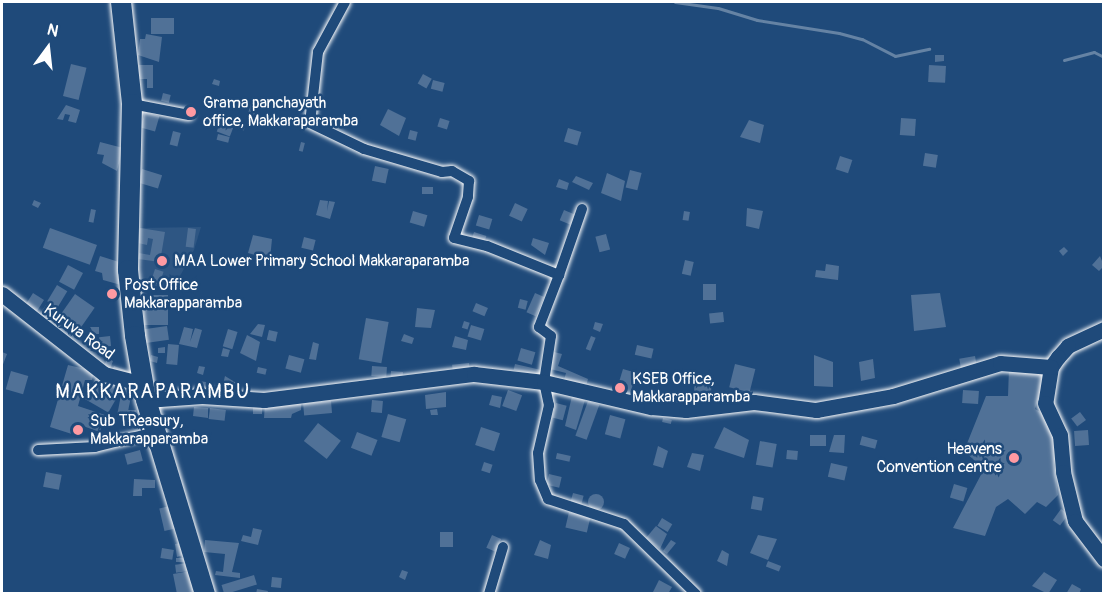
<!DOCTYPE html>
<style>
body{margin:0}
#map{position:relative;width:1105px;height:595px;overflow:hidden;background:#1f4a7a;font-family:Pangolin,sans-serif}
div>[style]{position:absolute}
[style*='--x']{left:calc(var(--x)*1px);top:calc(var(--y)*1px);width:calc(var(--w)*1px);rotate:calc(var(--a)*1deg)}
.built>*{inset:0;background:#2e5683}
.stream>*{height:3px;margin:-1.5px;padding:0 1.5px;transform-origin:1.5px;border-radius:1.5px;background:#6583a4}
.building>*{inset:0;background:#507197;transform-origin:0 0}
.round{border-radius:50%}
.roads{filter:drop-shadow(0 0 2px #fff) drop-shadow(0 0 2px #fff)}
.street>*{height:10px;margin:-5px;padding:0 5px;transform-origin:5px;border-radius:5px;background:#1f4a7a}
.secondary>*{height:15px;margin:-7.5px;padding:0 7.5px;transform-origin:7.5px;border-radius:7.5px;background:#1f4a7a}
.highway>*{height:20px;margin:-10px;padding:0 10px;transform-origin:10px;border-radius:10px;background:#1f4a7a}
.dots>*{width:16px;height:16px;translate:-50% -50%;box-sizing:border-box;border:3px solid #1f4a7a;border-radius:50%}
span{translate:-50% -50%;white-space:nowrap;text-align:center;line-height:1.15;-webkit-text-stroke:5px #1f4a7a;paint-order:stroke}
.poi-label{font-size:16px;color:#fff}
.left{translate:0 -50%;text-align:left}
.right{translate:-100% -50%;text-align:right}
.street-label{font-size:16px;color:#fff}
.quarter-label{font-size:20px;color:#fff;letter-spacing:1.5px}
.frame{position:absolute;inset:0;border:3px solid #fff;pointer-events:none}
.north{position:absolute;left:18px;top:18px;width:60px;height:60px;-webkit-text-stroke:4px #1f4a7a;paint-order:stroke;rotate:15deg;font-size:16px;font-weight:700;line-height:24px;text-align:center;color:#fff}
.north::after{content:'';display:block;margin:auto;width:21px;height:27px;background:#fff;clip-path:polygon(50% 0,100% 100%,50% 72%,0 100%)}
</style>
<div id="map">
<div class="built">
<i style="clip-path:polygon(201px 227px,194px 250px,172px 291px,137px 280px,136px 231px,140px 228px)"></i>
</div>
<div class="stream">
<i style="--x:675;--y:2;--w:43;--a:7.9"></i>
<i style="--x:718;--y:8;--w:41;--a:17.1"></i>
<i style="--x:757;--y:20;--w:83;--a:9"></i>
<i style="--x:839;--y:33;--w:24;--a:15"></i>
<i style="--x:862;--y:39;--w:37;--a:27"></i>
<i style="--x:895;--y:56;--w:35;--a:-12"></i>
<i style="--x:1064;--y:60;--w:31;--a:-15"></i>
<i style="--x:1094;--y:52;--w:11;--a:27"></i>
</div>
<div class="building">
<i style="left:151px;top:18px;width:23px;height:16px"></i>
<i style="clip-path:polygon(146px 34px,162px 37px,159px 62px,138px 55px,140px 39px,145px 39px)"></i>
<i style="clip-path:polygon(935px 55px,944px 55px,944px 61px,935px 62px)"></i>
<i style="left:71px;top:64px;width:16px;height:33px;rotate:14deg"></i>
<i style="clip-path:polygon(139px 65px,153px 65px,153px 88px,147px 88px,147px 79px,139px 79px)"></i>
<i style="left:929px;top:65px;width:17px;height:17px;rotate:3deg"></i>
<i style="left:423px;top:74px;width:10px;height:11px;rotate:29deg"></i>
<i style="clip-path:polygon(214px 79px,220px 81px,219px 86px,212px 84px)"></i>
<i style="left:433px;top:80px;width:12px;height:9px;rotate:14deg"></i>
<i style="left:163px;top:93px;width:8px;height:8px;rotate:14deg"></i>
<i style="left:251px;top:103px;width:7px;height:13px;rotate:16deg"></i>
<i style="clip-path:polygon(66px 105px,80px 110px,76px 123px,68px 121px,70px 115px,65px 114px,63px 120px,57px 119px)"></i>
<i style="clip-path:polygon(187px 106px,197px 109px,194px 117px,185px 115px)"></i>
<i style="clip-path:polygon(388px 109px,406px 118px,399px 136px,380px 125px)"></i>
<i style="left:145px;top:112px;width:15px;height:16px;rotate:16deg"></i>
<i style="left:440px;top:118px;width:10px;height:9px;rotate:17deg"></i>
<i style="left:901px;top:118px;width:15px;height:17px;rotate:4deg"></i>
<i style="clip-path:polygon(749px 120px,764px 125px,760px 143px,740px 137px)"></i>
<i style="left:237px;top:122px;width:9px;height:6px;rotate:18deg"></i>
<i style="left:220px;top:123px;width:14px;height:9px;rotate:21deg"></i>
<i style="left:568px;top:128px;width:14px;height:14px;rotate:17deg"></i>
<i style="left:410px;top:130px;width:8px;height:9px;rotate:14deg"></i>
<i style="left:173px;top:131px;width:8px;height:14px;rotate:14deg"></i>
<i style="left:218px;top:134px;width:12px;height:6px;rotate:14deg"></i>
<i style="clip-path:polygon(100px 142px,123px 148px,117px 171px,102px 163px,104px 155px,97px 154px)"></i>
<i style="left:301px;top:142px;width:4px;height:9px;rotate:14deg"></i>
<i style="left:925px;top:153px;width:13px;height:13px;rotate:9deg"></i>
<i style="left:840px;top:156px;width:13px;height:14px;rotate:18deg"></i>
<i style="left:375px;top:166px;width:14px;height:15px;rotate:12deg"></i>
<i style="left:142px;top:169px;width:21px;height:14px;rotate:17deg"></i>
<i style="left:630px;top:170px;width:12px;height:18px;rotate:14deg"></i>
<i style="clip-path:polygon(607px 173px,625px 181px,621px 201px,601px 193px)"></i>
<i style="clip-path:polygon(576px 176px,593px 183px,589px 190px,572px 182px)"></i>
<i style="clip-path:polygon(559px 179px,569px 183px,567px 190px,556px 187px)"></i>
<i style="left:422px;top:187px;width:11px;height:7px"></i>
<i style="clip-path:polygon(34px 200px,41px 203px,38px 208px,32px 205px)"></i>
<i style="clip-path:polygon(320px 200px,328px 201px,327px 211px,329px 201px,335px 202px,330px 219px,316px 215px)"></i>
<i style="left:515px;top:203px;width:14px;height:14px;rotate:25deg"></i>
<i style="clip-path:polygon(747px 208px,763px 211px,759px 229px,746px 226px)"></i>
<i style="left:91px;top:209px;width:5px;height:13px;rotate:11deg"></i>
<i style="left:564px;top:210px;width:15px;height:11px;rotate:23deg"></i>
<i style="left:413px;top:211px;width:15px;height:12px;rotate:16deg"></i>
<i style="left:684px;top:211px;width:6px;height:9px;rotate:9deg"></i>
<i style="left:479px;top:215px;width:14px;height:11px;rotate:17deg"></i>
<i style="left:50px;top:228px;width:50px;height:21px;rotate:20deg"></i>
<i style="clip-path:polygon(140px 228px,165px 232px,160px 262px,138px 259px,139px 253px,150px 255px,153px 239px,148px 238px,147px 245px,138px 243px)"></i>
<i style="left:188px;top:228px;width:8px;height:19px;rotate:7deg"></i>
<i style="left:474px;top:232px;width:13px;height:9px;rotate:18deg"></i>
<i style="left:606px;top:234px;width:16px;height:11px;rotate:75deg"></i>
<i style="clip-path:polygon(253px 235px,272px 239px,270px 259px,248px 253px)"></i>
<i style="left:304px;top:237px;width:12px;height:11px;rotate:14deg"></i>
<i style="clip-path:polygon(533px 238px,549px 243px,545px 255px,531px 245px)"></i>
<i style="clip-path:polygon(1064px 247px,1068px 251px,1063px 256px,1059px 251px)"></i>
<i style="clip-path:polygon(100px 256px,119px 262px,121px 285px,103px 280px,102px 273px,95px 271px)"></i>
<i style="clip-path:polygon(1100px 256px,1104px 266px,1099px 271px,1092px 265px)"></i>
<i style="left:685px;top:260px;width:9px;height:14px;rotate:13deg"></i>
<i style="clip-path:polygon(826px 264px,839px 266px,838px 280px,815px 277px,816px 270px,825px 271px)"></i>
<i style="left:68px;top:265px;width:17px;height:19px;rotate:28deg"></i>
<i style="left:155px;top:269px;width:9px;height:14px;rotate:18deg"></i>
<i style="left:703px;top:284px;width:13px;height:16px"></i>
<i style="left:57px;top:285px;width:12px;height:19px;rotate:31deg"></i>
<i style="left:33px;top:293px;width:13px;height:14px;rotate:32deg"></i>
<i style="left:535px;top:293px;width:10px;height:21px;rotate:24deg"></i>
<i style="clip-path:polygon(940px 293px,946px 327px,914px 331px,911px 295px)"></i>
<i style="left:75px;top:294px;width:24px;height:29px;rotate:35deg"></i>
<i style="clip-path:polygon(149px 295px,168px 295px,168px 325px,144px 325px,144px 306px,150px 306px)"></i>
<i style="left:520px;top:299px;width:8px;height:9px;rotate:14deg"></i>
<i style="left:476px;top:303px;width:13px;height:9px;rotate:23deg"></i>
<i style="left:46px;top:305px;width:14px;height:16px;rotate:36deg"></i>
<i style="clip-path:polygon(417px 308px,435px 310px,431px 328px,415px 327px)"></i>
<i style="left:723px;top:312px;width:10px;height:14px;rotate:84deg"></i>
<i style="left:366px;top:318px;width:23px;height:42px;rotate:10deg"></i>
<i style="left:464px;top:321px;width:6px;height:7px;rotate:18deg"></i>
<i style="clip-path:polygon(595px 322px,603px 324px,600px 332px,593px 329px)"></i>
<i style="clip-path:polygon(258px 324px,265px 325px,262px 337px,250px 334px)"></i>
<i style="left:471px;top:325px;width:14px;height:12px;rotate:17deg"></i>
<i style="left:167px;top:326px;width:14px;height:25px;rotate:82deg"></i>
<i style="left:90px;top:327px;width:9px;height:7px"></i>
<i style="clip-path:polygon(184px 327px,193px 329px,190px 342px,195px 328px,202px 330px,197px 348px,179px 344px)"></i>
<i style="left:228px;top:329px;width:10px;height:18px;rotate:17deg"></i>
<i style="left:269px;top:330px;width:9px;height:10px;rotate:13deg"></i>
<i style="clip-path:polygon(404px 334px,414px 338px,412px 344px,401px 341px)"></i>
<i style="left:86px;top:335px;width:7px;height:8px;rotate:16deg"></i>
<i style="clip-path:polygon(247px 335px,260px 342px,256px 361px,240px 353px)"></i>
<i style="left:110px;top:336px;width:10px;height:11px;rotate:84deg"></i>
<i style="clip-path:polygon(455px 336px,468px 340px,466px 350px,452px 347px)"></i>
<i style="left:591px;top:336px;width:5px;height:14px;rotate:22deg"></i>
<i style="clip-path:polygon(313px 342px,319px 344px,316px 360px,309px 359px)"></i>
<i style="left:168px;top:344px;width:11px;height:20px;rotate:5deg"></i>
<i style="left:637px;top:345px;width:17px;height:10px;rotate:13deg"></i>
<i style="clip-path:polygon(165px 347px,165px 353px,158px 353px,158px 348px)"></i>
<i style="clip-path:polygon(223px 348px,230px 350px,228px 357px,221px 356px)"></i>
<i style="left:521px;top:348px;width:15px;height:13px;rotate:16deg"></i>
<i style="left:100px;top:350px;width:11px;height:6px"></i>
<i style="clip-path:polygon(2px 352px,7px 354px,2px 367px)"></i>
<i style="clip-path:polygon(554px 352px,562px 354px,558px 366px,588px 379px,586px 386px,564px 380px,566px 373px,550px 369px)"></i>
<i style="clip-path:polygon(151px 355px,158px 357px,157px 363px,150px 361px)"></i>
<i style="left:289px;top:355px;width:16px;height:14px;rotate:15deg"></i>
<i style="clip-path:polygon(814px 355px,833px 362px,833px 387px,814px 386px)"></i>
<i style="left:975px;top:356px;width:11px;height:16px;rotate:80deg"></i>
<i style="clip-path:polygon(107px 358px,113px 361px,110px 369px,104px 367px)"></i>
<i style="clip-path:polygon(873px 359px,875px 378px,861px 381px,859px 362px)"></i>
<i style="left:469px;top:363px;width:9px;height:17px;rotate:84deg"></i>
<i style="left:515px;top:364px;width:28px;height:6px;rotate:13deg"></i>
<i style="left:735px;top:364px;width:21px;height:24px;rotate:14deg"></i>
<i style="clip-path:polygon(68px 365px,94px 371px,92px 380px,85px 380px,78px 406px,105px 415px,100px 432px,80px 425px,78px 436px,50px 427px)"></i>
<i style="left:114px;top:366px;width:15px;height:7px;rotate:20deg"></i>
<i style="clip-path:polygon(199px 366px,205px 367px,203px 375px,197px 373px)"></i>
<i style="left:372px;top:366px;width:15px;height:10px;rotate:4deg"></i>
<i style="left:258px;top:367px;width:9px;height:6px;rotate:13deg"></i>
<i style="clip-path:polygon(1009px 368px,1042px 372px,1044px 381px,1035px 409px,1046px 415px,1059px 436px,1054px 465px,1058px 495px,1046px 507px,1037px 502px,1025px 514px,1008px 499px,996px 507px,985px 536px,953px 528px,984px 469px,964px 451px,986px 396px,1008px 396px)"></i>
<i style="left:623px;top:369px;width:14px;height:27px;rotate:17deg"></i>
<i style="left:11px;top:371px;width:18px;height:19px;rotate:16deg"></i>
<i style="left:391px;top:371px;width:12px;height:5px;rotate:5deg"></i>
<i style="left:695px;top:374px;width:17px;height:28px;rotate:3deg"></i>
<i style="left:97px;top:376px;width:28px;height:26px;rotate:30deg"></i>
<i style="clip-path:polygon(225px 376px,238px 384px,235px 396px,221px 393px)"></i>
<i style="left:199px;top:381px;width:7px;height:14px;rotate:8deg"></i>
<i style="clip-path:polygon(180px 383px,188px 384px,186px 393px,178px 392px)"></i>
<i style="left:122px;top:390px;width:10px;height:24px;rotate:11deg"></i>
<i style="left:508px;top:390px;width:15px;height:17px;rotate:20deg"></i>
<i style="left:963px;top:390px;width:16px;height:13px;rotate:4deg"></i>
<i style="clip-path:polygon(446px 392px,446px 407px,426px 409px,425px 395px)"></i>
<i style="left:639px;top:392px;width:15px;height:12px;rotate:8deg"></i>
<i style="clip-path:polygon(492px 395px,502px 397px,500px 408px,489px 405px)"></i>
<i style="clip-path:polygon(572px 396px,585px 400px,576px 430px,565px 426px)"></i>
<i style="left:372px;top:400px;width:11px;height:12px;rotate:5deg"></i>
<i style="left:331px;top:401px;width:12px;height:28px;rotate:85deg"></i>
<i style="left:588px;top:401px;width:12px;height:37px;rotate:20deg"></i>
<i style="clip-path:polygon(265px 403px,301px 404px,301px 410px,292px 414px,291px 418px,264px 418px)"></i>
<i style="left:556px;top:403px;width:11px;height:15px;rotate:15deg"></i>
<i style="left:253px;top:405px;width:9px;height:9px"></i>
<i style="clip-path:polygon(194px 407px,208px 408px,208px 418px,193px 416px)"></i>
<i style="left:210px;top:408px;width:16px;height:11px;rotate:7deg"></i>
<i style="clip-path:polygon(437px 409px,438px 415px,431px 415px,430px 410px)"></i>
<i style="left:128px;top:410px;width:8px;height:8px"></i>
<i style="left:1080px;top:412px;width:10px;height:11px;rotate:53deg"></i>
<i style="left:388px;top:414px;width:19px;height:24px;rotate:16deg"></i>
<i style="left:610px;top:415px;width:16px;height:20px;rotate:15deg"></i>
<i style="left:169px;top:416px;width:7px;height:5px"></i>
<i style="left:663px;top:418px;width:9px;height:4px;rotate:13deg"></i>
<i style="left:318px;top:423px;width:29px;height:23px;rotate:38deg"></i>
<i style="left:481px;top:427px;width:20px;height:19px;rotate:18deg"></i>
<i style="clip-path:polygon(724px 427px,749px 440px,744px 458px,714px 448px)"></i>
<i style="left:1088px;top:430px;width:15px;height:14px;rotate:86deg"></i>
<i style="left:357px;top:432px;width:22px;height:17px;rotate:21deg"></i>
<i style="left:810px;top:435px;width:16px;height:11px"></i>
<i style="clip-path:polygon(834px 435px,845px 435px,844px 453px,829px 452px)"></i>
<i style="left:862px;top:436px;width:16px;height:9px;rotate:15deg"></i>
<i style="left:760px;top:441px;width:17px;height:24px;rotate:10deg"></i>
<i style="clip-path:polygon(658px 446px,668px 451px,663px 468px,653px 465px)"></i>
<i style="left:140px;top:450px;width:11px;height:16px;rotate:75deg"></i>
<i style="left:787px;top:450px;width:11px;height:9px;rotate:5deg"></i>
<i style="left:557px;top:453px;width:14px;height:6px;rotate:12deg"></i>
<i style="clip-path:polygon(692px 453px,704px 455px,700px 471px,687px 467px)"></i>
<i style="left:484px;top:462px;width:9px;height:9px;rotate:18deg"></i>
<i style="left:831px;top:463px;width:17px;height:14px;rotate:13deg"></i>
<i style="left:46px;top:472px;width:16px;height:15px;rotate:11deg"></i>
<i style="left:549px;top:474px;width:13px;height:11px;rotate:13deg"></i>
<i style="clip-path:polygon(134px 479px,155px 480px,155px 488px,142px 488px,142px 496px,133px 496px)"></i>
<i style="left:954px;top:484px;width:14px;height:14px;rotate:17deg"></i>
<i style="left:573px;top:493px;width:11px;height:13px;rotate:15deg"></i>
<i class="round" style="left:588px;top:494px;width:16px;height:16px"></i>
<i style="left:753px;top:496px;width:11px;height:13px;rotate:10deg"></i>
<i style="left:170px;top:506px;width:23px;height:11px;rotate:77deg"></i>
<i style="left:1061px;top:509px;width:9px;height:14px;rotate:36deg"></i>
<i style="left:569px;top:512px;width:22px;height:16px;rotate:13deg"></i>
<i style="left:662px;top:518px;width:12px;height:9px;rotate:31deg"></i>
<i style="clip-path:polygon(656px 526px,667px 534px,660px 549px,646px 538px)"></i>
<i style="clip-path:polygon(253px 528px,262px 530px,258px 545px,241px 541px,243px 535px,251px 537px)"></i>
<i style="left:440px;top:532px;width:13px;height:15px"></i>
<i style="left:492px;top:535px;width:10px;height:14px;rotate:24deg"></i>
<i style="clip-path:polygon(758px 535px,777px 539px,768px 560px,750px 553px)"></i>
<i style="clip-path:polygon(205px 540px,239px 543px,232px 572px,240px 573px,240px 578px,215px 575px,216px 571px,223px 572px,225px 554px,204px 552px)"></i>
<i style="clip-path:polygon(540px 540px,551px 545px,548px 559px,534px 555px)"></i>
<i style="clip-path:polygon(671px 540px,676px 543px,667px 554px,663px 551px)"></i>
<i style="clip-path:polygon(182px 543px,186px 554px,177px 557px,175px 544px)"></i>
<i style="left:619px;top:543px;width:12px;height:12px;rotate:24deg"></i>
<i style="left:162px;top:548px;width:12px;height:10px;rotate:9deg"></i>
<i style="clip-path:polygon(722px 550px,729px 554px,727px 566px,717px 561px)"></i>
<i style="left:188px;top:558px;width:4px;height:12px;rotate:90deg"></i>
<i style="left:768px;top:561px;width:14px;height:6px;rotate:21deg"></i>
<i style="left:189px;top:563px;width:8px;height:14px;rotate:83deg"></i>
<i style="clip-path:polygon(402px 570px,408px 572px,405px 580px,399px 577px)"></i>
<i style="clip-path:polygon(190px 571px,194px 594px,177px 594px,173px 574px)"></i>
<i style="clip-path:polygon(1044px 572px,1057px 580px,1048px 594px,1032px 586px)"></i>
<i style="left:254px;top:575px;width:10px;height:34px;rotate:73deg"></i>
<i style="left:272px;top:577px;width:10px;height:10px;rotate:6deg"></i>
<i style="clip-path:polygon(659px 580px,672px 587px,668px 594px,652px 594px)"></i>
<i style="clip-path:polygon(1072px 584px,1081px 589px,1079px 594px,1066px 594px)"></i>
<i style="clip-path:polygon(257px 589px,268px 591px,267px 594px,256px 594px)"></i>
</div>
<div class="roads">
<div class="street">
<i style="--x:345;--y:2;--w:57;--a:118.4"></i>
<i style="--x:318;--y:52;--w:71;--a:96.4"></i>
<i style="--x:310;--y:123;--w:60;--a:25.7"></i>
<i style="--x:364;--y:149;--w:81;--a:16.4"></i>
<i style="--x:442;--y:172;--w:10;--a:-6"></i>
<i style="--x:452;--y:171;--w:20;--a:30"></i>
<i style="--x:469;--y:181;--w:16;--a:94"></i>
<i style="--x:468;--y:197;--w:43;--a:108.9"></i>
<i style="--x:454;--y:238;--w:34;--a:14"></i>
<i style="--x:487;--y:246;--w:78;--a:21.9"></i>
<i style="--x:559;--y:275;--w:56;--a:111"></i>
<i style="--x:539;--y:327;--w:15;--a:37"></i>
<i style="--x:551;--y:336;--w:47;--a:98.7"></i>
<i style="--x:544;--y:382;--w:24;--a:78"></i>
<i style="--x:549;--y:405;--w:49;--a:102.9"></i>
<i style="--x:538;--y:453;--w:27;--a:86"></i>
<i style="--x:540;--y:480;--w:21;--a:67"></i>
<i style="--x:548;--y:499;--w:80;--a:18.2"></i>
<i style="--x:624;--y:524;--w:100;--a:44.2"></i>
<i style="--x:132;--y:104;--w:58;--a:10.9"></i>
<i style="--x:559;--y:275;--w:70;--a:-70.8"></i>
<i style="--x:38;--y:450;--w:57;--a:-3"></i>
<i style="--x:95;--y:447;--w:62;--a:-14"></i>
<i style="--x:489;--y:594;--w:49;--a:-73.4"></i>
</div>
<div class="secondary">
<i style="--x:2;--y:294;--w:130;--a:38.1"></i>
<i style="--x:104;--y:374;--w:40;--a:14.4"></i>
<i style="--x:1104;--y:329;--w:40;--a:155"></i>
<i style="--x:1068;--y:346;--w:15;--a:132"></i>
<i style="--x:1058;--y:357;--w:12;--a:125"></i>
<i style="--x:1051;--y:367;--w:36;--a:99"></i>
<i style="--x:1045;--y:403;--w:35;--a:65"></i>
<i style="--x:1060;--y:435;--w:37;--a:85"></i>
<i style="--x:1063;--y:472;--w:50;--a:76.2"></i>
<i style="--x:1075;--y:521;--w:48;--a:52.7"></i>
<i style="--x:146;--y:400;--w:56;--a:-4.1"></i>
<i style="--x:202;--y:396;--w:62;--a:3.7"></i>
<i style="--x:264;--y:400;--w:212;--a:-7.1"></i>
<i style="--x:474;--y:374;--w:70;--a:6.5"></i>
<i style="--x:544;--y:382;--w:110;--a:13.2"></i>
<i style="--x:651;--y:407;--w:35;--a:5"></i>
<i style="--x:686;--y:410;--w:68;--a:-6.7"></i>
<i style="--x:754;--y:402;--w:63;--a:7.4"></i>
<i style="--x:816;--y:410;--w:78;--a:-10.3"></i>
<i style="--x:893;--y:396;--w:112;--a:-17.1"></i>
<i style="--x:1000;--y:363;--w:51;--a:4.5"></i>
</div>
<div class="highway">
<i style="--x:121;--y:2;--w:103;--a:83.8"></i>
<i style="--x:132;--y:104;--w:166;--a:91.4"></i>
<i style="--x:128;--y:270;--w:66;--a:83.9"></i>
<i style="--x:135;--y:336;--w:65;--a:80.2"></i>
<i style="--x:146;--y:400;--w:203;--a:73.1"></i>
</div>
</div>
<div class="dots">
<i style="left:191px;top:112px;background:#ff9aa2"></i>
<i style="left:162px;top:261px;background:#ff9aa2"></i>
<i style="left:112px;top:294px;background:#ff9aa2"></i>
<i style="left:620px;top:388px;background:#ff9aa2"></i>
<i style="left:78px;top:430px;background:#ff9aa2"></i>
<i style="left:1014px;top:458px;background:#ff9aa2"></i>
</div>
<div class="poi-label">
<span class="left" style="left:203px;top:112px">Grama panchayath<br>office, Makkaraparamba</span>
<span class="left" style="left:174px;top:261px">MAA Lower Primary School Makkaraparamba</span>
<span class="left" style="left:124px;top:294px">Post Office<br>Makkarapparamba</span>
<span class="left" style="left:632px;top:388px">KSEB Office,<br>Makkarapparamba</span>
<span class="left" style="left:90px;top:430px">Sub TReasury,<br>Makkarapparamba</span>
<span class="right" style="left:1002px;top:458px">Heavens<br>Convention centre</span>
</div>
<div class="street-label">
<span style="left:79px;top:332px;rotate:36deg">Kuruva Road</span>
</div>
<div class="quarter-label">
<span style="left:153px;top:391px">MAKKARAPARAMBU</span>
</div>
<div class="frame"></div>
<div class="north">N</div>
</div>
